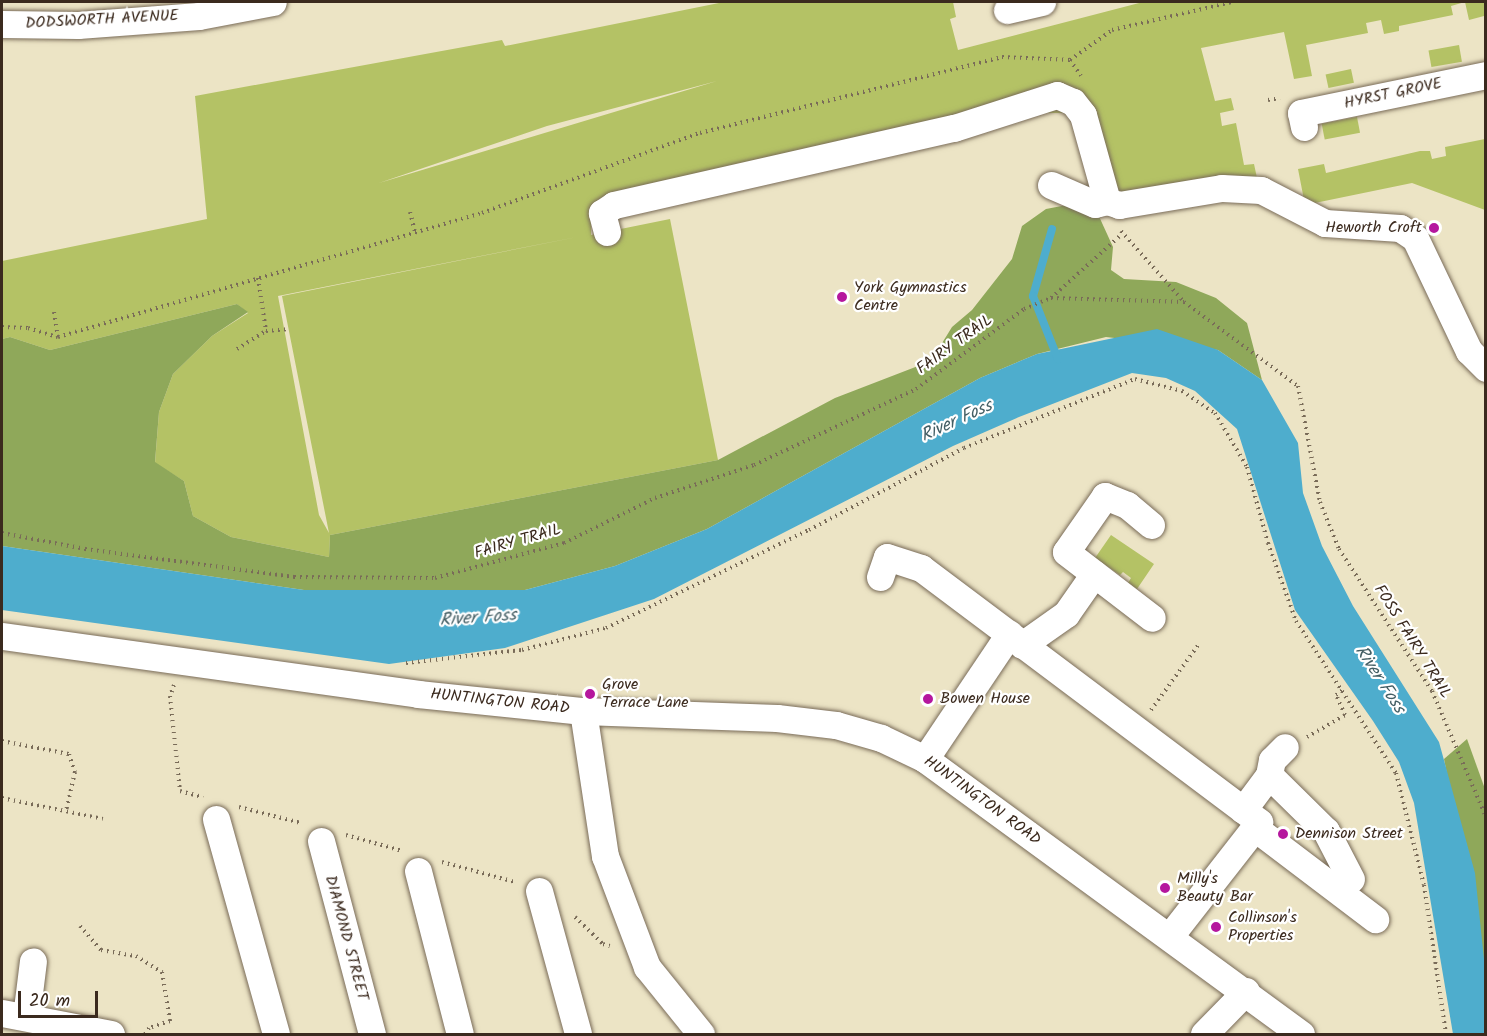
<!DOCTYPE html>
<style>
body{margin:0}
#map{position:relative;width:1487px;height:1036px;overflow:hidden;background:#ece4c5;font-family:Kalam,sans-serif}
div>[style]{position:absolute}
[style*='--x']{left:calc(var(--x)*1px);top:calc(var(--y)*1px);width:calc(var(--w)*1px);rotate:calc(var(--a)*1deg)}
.green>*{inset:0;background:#b4c265;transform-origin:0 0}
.forest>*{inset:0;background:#8fa85a}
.water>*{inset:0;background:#4eadcd}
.stream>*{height:8px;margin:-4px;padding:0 4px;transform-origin:4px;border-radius:4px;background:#4eadcd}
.path>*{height:4px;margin-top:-2px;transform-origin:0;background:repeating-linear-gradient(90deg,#796b58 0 1.5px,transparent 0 6px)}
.roads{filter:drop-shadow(0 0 2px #796b58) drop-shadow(0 0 2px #796b58)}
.minor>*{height:27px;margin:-13.5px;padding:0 13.5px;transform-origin:13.5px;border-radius:13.5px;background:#fff}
.dots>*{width:16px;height:16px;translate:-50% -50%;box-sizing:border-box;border:3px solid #fff;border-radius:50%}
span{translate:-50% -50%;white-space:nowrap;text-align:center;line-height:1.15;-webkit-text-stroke:4.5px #fff;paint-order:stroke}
.street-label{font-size:16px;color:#3b2a1e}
.poi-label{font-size:16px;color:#3b2a1e}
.right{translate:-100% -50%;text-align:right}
.left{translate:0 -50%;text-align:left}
.water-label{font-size:18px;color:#435e64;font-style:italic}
.frame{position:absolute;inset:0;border:3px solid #3b2a1e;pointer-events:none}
.scale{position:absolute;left:18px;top:991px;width:80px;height:27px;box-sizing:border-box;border:3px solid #3b2a1e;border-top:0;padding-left:8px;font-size:18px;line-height:21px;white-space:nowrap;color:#3b2a1e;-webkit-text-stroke:4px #fff;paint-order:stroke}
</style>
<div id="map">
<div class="green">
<i style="clip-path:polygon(evenodd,724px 2px,953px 2px,956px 17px,950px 19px,958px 50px,1143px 2px,1485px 2px,1485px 7px,1484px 16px,1469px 20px,1465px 2px,1451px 6px,1453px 15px,1399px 26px,1399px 31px,1384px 34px,1381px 20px,1366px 23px,1368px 33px,1306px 45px,1312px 76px,1294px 79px,1284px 32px,1201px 48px,1215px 101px,1231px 98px,1234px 110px,1220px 113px,1222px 126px,1236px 123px,1244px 165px,1254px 164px,1257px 178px,1097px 212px,1073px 123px,1064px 113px,973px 113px,591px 212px,591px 235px,670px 219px,718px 460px,330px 535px,329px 557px,231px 537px,193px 516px,184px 481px,155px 463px,159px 412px,173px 374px,212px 336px,248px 313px,237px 304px,50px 350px,10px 337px,2px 339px,2px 261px,207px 219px,195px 96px,502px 40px,505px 46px,724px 2px,717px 81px,379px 183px,547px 126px,717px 81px,724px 2px,582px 236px,282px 296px,329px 533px,319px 515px,278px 296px,582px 236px)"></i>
<i style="left:1459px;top:45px;width:17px;height:31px;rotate:80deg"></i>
<i style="left:1351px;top:69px;width:14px;height:26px;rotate:78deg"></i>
<i style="left:1357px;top:117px;width:16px;height:36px;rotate:79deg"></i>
<i style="clip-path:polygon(1485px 139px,1485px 210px,1412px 183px,1305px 205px,1298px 169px,1324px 164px,1326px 173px,1420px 151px,1430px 151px,1432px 159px,1446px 156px,1445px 147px)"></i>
<i style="clip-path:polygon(1111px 535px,1154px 564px,1137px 589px,1128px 583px,1131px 578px,1123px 572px,1120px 575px,1095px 558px)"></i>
</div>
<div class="forest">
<i style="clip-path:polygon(1067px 205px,1097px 212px,1113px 247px,1111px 270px,1124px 279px,1176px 282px,1216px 298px,1247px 323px,1262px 380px,1218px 350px,1106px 337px,1037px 354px,980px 378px,707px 529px,615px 566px,525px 590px,304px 590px,2px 546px,2px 339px,10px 337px,50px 350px,237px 304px,248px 312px,212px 336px,173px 374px,159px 412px,155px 462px,184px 481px,193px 516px,231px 537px,329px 557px,330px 535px,718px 460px,835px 398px,931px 361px,952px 327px,972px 310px,1012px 259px,1022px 226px,1046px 209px)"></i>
<i style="clip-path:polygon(1467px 739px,1485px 789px,1485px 969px,1444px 759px)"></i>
</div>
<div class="water">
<i style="clip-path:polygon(1157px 329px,1218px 350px,1262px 380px,1298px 443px,1303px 493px,1322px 546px,1353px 606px,1439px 742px,1475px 873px,1485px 969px,1485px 1034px,1453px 1034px,1414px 803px,1399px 762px,1373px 721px,1295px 610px,1237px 429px,1195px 391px,1166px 378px,1132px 373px,1019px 417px,953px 446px,654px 599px,505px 648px,389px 664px,2px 610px,2px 546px,304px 590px,525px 590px,615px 566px,707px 529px,980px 378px,1037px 354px)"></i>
</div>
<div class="stream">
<i style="--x:1052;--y:229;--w:70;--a:105.8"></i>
<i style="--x:1033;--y:296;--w:68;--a:68.4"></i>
</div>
<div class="path">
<i style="--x:1070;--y:60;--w:19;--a:55"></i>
<i style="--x:1268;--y:100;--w:12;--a:-9"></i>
<i style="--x:410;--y:212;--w:21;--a:76"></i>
<i style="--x:1121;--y:231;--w:95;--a:48.4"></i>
<i style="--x:1184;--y:302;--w:142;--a:36.4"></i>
<i style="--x:1298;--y:386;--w:118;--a:79.3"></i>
<i style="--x:1320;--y:502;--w:51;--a:68"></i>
<i style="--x:1339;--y:549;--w:170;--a:56.8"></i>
<i style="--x:1432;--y:691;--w:137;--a:66.8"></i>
<i style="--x:258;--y:278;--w:54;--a:81.4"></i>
<i style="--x:1051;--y:298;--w:94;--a:-42"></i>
<i style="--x:54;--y:312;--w:25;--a:81"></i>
<i style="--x:2;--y:327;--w:26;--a:2"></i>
<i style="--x:28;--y:328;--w:31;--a:17"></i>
<i style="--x:58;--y:337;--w:442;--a:-16.3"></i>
<i style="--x:482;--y:213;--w:232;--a:-20.2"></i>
<i style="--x:700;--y:133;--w:311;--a:-14.1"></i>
<i style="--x:1002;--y:57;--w:68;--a:2.5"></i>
<i style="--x:1070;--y:60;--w:52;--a:-35.5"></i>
<i style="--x:1112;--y:30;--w:123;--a:-13.1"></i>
<i style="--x:237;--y:349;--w:34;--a:-32"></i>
<i style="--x:266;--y:331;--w:21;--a:-5"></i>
<i style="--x:2;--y:533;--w:85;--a:10.9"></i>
<i style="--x:85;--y:549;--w:211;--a:7.6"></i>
<i style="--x:294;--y:577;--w:141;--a:0.4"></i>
<i style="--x:435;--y:578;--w:134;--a:-15.2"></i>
<i style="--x:564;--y:543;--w:102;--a:-26.3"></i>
<i style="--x:655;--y:498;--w:104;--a:-18.4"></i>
<i style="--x:754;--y:465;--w:179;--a:-25.1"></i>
<i style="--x:916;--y:389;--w:134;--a:-36.5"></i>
<i style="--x:1024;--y:309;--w:18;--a:-22"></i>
<i style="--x:1041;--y:302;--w:11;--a:-22"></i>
<i style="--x:1051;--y:298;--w:133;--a:1.7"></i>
<i style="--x:406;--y:663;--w:117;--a:-6.4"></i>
<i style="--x:522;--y:650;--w:87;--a:-14.7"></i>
<i style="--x:606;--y:628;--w:225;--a:-25.8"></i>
<i style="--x:809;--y:530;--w:175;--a:-27.9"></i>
<i style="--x:964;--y:448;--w:184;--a:-22"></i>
<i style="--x:1135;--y:379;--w:49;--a:14.3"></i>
<i style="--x:1182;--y:391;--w:40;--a:34"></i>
<i style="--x:1215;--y:413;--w:63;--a:59.3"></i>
<i style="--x:1247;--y:467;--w:79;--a:74.6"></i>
<i style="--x:1268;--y:543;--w:83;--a:70.3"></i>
<i style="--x:1296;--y:621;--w:182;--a:56.7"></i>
<i style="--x:1396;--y:773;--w:115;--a:76"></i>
<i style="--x:1424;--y:885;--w:151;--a:81.6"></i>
<i style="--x:174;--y:685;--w:12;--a:110"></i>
<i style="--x:170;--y:696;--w:96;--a:84"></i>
<i style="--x:180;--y:791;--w:24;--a:15"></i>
<i style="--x:1151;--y:710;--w:82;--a:-54"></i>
<i style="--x:1307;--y:737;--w:44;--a:-30.1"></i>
<i style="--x:1345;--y:715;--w:22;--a:-114"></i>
<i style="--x:1336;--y:695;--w:9;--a:-36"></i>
<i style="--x:2;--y:741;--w:68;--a:11"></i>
<i style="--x:69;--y:754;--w:19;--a:72"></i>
<i style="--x:75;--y:772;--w:40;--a:103"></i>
<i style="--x:2;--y:798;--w:103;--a:11.7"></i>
<i style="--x:239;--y:807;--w:64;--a:14.5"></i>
<i style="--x:346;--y:835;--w:59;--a:15.7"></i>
<i style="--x:442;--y:862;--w:76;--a:15.3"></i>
<i style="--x:575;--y:917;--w:39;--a:44"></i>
<i style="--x:603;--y:944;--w:7;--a:16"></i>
<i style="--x:80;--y:926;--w:32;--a:49"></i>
<i style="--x:101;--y:950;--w:36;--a:10"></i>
<i style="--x:136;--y:956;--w:31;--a:32"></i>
<i style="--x:162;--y:972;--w:50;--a:80.7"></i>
<i style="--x:170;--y:1021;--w:22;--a:162"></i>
<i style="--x:149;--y:1028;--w:7;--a:124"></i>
</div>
<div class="roads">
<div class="minor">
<i style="--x:1007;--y:10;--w:36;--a:-13"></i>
<i style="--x:2;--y:24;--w:76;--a:0.8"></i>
<i style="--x:78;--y:25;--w:121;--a:-4.3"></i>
<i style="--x:199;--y:16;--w:75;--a:-10.7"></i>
<i style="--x:1304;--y:127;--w:14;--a:-102"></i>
<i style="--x:1301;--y:113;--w:189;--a:-11.6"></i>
<i style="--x:1051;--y:185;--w:48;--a:23.4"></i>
<i style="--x:1095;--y:204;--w:12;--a:-14"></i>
<i style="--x:1107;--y:201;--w:13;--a:18"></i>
<i style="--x:1119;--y:205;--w:104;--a:-9.4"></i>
<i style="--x:1222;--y:188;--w:39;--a:3"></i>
<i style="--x:1261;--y:190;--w:72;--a:27.3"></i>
<i style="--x:1325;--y:223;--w:75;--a:3.8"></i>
<i style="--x:1400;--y:228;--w:18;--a:34"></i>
<i style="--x:1415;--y:238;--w:125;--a:64.5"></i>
<i style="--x:1469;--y:351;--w:24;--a:45"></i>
<i style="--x:607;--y:232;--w:20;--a:-105"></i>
<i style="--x:602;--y:213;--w:14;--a:-34"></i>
<i style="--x:614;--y:205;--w:349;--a:-12.8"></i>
<i style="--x:954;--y:128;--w:108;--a:-17.8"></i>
<i style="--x:1057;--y:95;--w:17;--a:24"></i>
<i style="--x:1073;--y:102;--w:16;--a:52"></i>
<i style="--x:1083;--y:115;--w:89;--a:74.4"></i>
<i style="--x:1151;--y:525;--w:31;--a:-140"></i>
<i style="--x:1127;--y:505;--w:24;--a:-158"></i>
<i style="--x:1105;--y:496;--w:68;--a:124.9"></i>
<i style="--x:1066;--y:552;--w:108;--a:37.5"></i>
<i style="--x:880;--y:577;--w:21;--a:-71"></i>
<i style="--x:887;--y:557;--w:36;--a:18"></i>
<i style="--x:921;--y:568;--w:423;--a:36.9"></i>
<i style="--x:1259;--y:822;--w:145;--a:128"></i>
<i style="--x:2;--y:636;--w:420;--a:7.9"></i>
<i style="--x:418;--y:694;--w:166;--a:5.9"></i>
<i style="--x:583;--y:711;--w:194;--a:2.1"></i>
<i style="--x:777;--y:718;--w:59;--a:6.8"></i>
<i style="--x:836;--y:725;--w:47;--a:16.1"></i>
<i style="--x:881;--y:738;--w:49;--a:25.5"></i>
<i style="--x:925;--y:759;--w:466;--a:36.2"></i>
<i style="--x:1022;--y:645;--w:54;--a:-35.2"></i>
<i style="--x:1066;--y:614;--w:49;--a:-55"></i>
<i style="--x:583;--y:711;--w:147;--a:81.4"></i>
<i style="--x:605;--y:856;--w:119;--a:69.3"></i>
<i style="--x:647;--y:967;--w:86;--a:51.1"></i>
<i style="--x:925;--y:759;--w:151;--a:-56.1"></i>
<i style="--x:1269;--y:775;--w:15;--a:-79"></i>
<i style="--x:1272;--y:760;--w:18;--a:-45"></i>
<i style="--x:1243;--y:810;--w:44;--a:-53.4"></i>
<i style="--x:1269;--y:775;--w:80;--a:44.5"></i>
<i style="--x:1326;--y:831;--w:54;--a:62.5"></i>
<i style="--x:216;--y:819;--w:223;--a:74.4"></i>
<i style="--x:1255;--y:828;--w:151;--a:37.2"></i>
<i style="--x:321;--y:841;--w:200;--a:75.2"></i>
<i style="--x:418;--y:871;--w:168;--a:75.6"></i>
<i style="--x:539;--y:891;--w:148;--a:74.7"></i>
<i style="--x:2;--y:1013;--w:111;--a:10.9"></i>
<i style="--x:26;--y:1017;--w:56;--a:-82.9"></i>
<i style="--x:1204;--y:1034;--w:60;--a:-45.7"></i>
</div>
</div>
<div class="dots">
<i style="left:1434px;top:228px;background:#b5179e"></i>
<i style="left:842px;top:297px;background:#b5179e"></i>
<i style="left:590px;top:694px;background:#b5179e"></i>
<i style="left:928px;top:699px;background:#b5179e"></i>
<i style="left:1283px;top:834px;background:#b5179e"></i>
<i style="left:1165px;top:888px;background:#b5179e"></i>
<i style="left:1216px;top:927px;background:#b5179e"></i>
</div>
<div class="street-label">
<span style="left:102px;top:20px;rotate:-3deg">DODSWORTH AVENUE</span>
<span style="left:1393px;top:94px;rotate:-12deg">HYRST GROVE</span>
<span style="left:955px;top:345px;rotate:-36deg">FAIRY TRAIL</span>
<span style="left:518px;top:542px;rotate:-16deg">FAIRY TRAIL</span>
<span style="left:1412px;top:642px;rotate:58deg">FOSS FAIRY TRAIL</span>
<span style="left:500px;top:702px;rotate:6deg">HUNTINGTON ROAD</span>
<span style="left:982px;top:801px;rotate:36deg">HUNTINGTON ROAD</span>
<span style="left:346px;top:938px;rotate:75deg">DIAMOND STREET</span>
</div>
<div class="poi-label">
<span class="right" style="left:1422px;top:228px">Heworth Croft</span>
<span class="left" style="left:854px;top:297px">York Gymnastics<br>Centre</span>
<span class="left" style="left:602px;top:694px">Grove<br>Terrace Lane</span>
<span class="left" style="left:940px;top:699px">Bowen House</span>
<span class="left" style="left:1295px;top:834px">Dennison Street</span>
<span class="left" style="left:1177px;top:888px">Milly's<br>Beauty Bar</span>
<span class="left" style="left:1228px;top:927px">Collinson's<br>Properties</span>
</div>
<div class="water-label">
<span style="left:957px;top:422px;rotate:-25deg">River Foss</span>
<span style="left:478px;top:619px;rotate:-4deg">River Foss</span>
<span style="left:1379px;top:680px;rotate:57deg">River Foss</span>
</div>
<div class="frame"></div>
<div class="scale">20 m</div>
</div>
